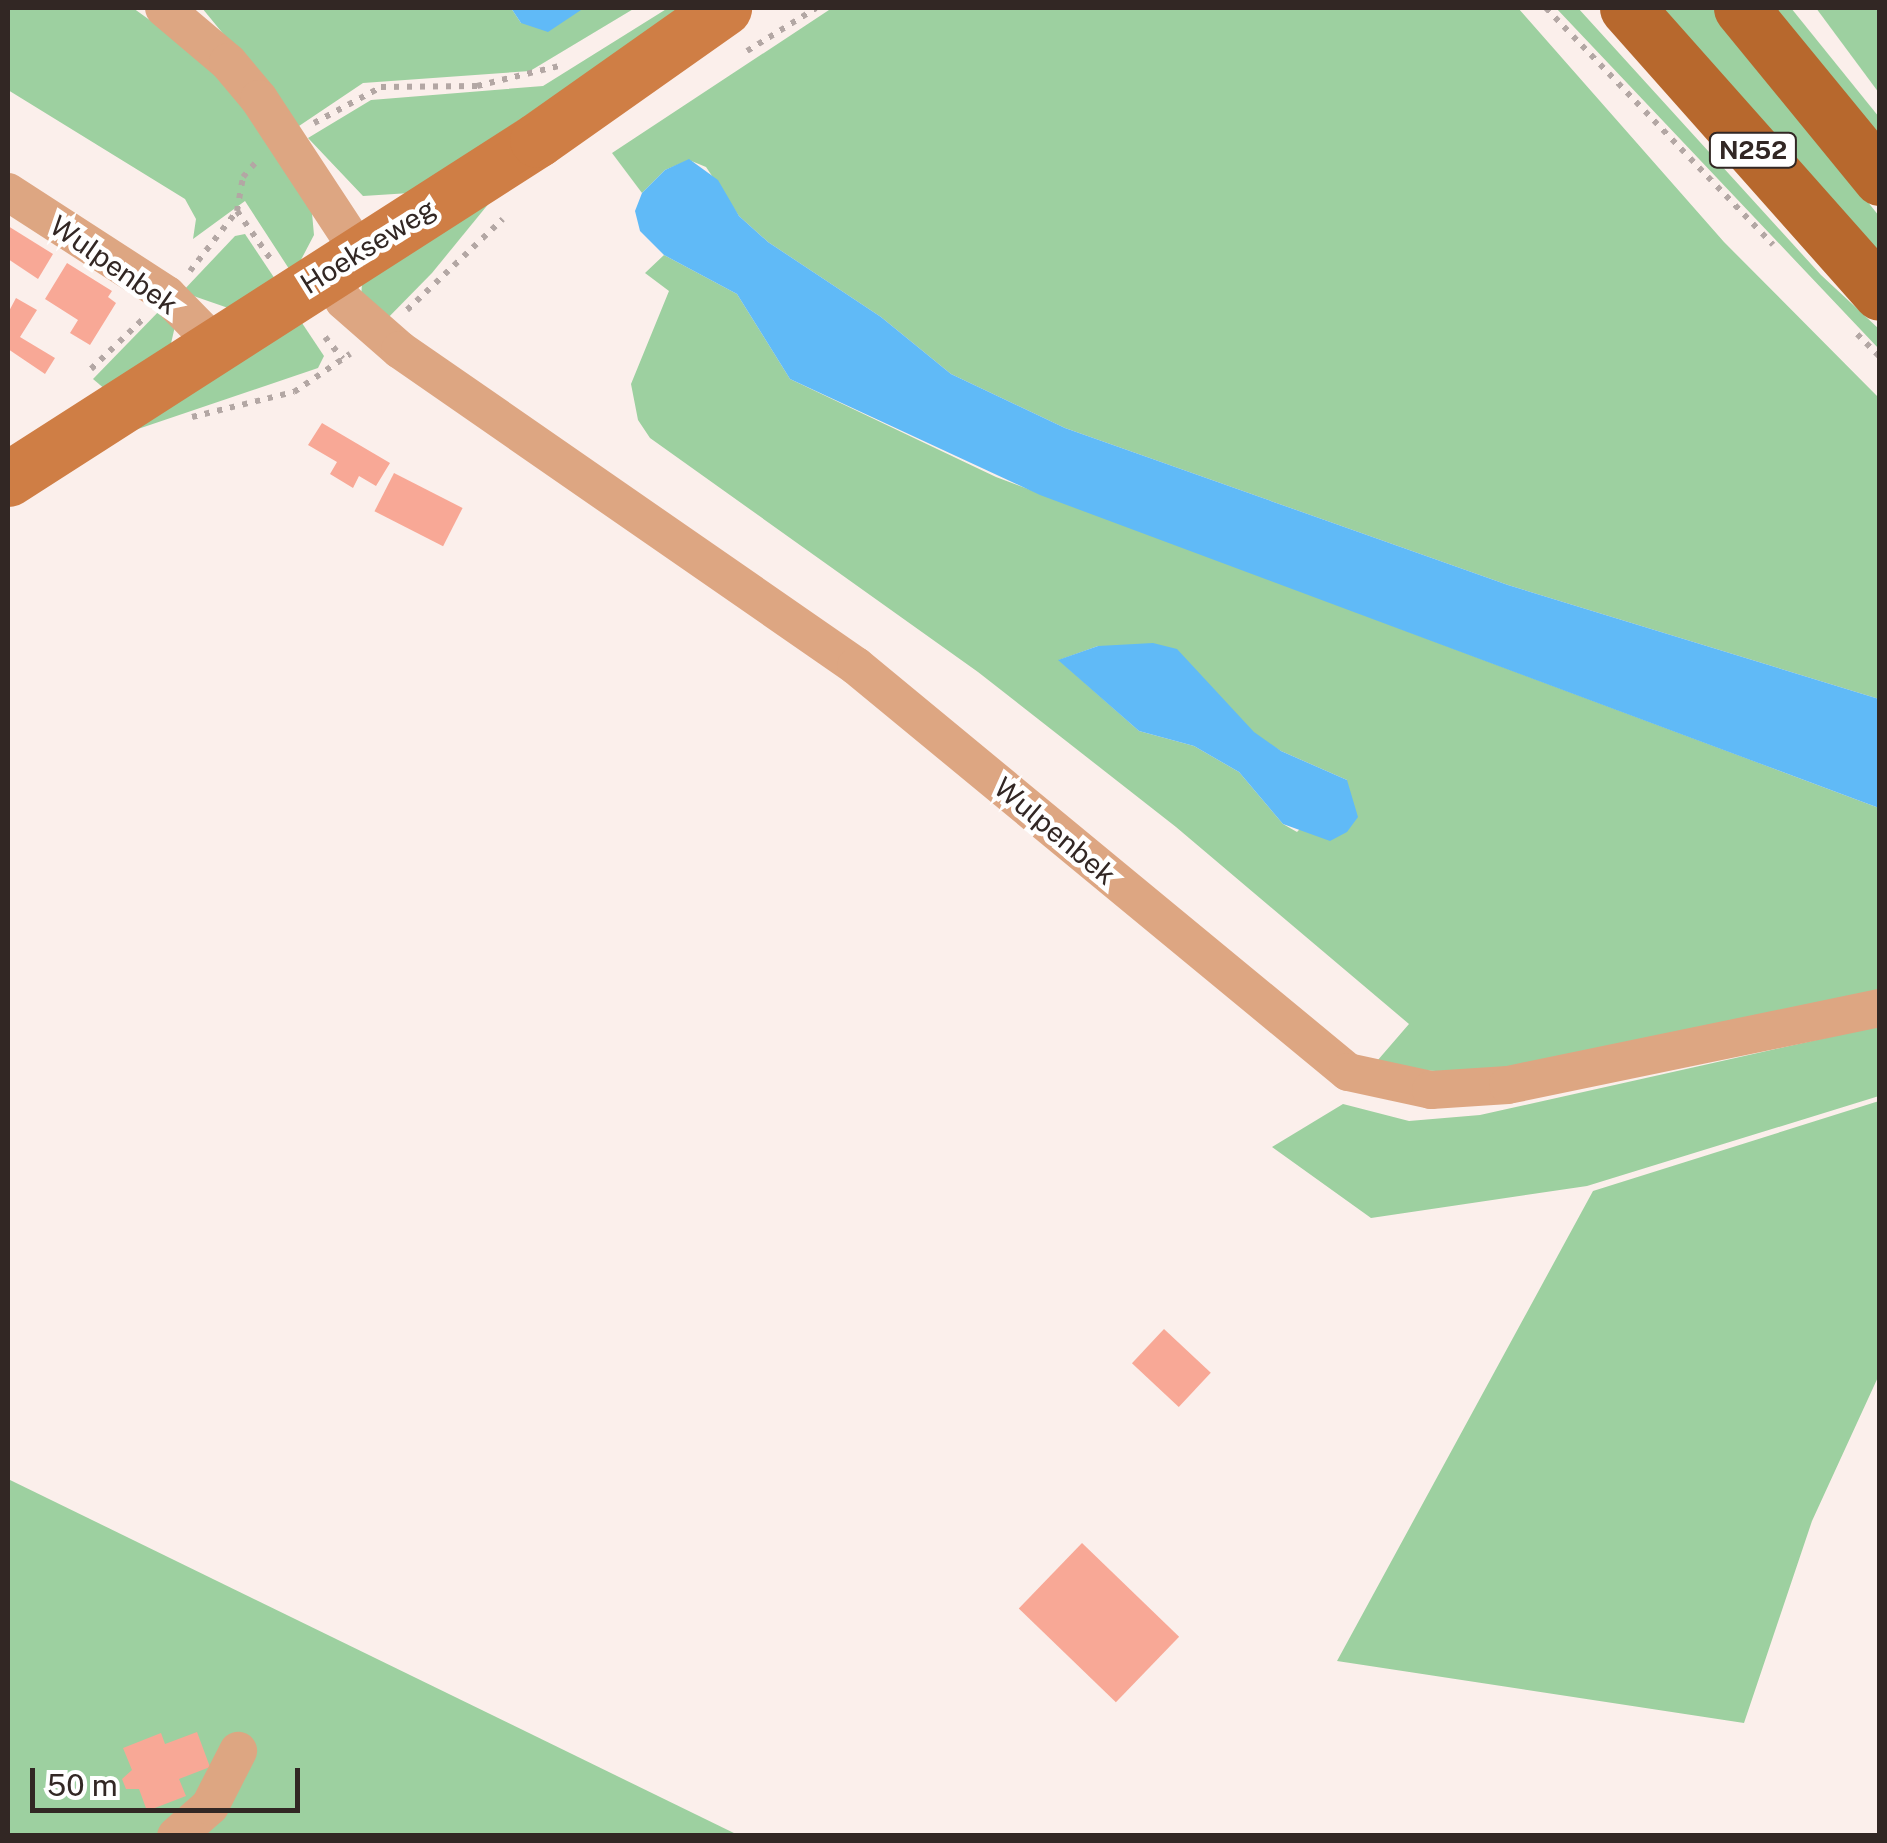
<!DOCTYPE html>
<style>
body{margin:0}
#map{position:relative;width:1887px;height:1843px;overflow:hidden;background:#fbefeb;font-family:"Public Sans",sans-serif}
div>[style]{position:absolute}
[style*='--x']{left:calc(var(--x)*1px);top:calc(var(--y)*1px);width:calc(var(--w)*1px);rotate:calc(var(--a)*1deg)}
.green>*{inset:0;background:#9dd0a0}
.water>*{inset:0;background:#60baf7}
.building>*{inset:0;background:#f8a896;transform-origin:0 0}
.path>*{height:6px;margin-top:-3px;transform-origin:0;background:repeating-linear-gradient(90deg,#b3a7a4 0 5px,transparent 0 13px)}
.street>*{height:38px;margin:-19px;padding:0 19px;transform-origin:19px;border-radius:19px;background:#dda682}
.secondary>*{height:55px;margin:-27.5px;padding:0 27.5px;transform-origin:27.5px;border-radius:27.5px;background:#cf7e45}
.primary>*{height:55px;margin:-27.5px;padding:0 27.5px;transform-origin:27.5px;border-radius:27.5px;background:#b7682d}
span{translate:-50% -50%;white-space:nowrap;text-align:center;line-height:1.15;-webkit-text-stroke:9px #fff;paint-order:stroke}
.shield-label span{padding:2px 8px;background:#fff;border:2px solid;border-radius:8px;-webkit-text-stroke-width:0}
.shield-label{font-size:25px;color:#322724;font-weight:700}
.street-label{font-size:28px;color:#322724}
.frame{position:absolute;inset:0;border:10px solid #322724;pointer-events:none}
.scale{position:absolute;left:30px;top:1768px;width:270px;height:45px;box-sizing:border-box;border:5px solid #322724;border-top:0;padding-left:12px;font-size:30px;line-height:35px;white-space:nowrap;color:#322724;-webkit-text-stroke:8px #fff;paint-order:stroke}
</style>
<div id="map">
<div class="green">
<i style="clip-path:polygon(8px 8px,133px 8px,215px 67px,265px 130px,312px 213px,314px 235px,293px 275px,245px 201px,193px 239px,196px 219px,185px 199px,8px 90px)"></i>
<i style="clip-path:polygon(202px 8px,511px 8px,521px 23px,584px 8px,635px 8px,530px 71px,363px 83px,299px 126px)"></i>
<i style="clip-path:polygon(668px 8px,687px 8px,410px 193px,363px 196px,308px 138px,371px 100px,543px 86px)"></i>
<i style="clip-path:polygon(832px 8px,1518px 8px,1724px 242px,1879px 398px,1879px 699px,1508px 585px,1065px 428px,951px 374px,881px 317px,768px 242px,739px 216px,706px 167px,689px 160px,665px 170px,642px 193px,612px 153px)"></i>
<i style="clip-path:polygon(1556px 8px,1578px 8px,1821px 275px,1879px 329px,1879px 349px)"></i>
<i style="clip-path:polygon(1650px 8px,1713px 8px,1879px 216px,1879px 255px)"></i>
<i style="clip-path:polygon(1763px 8px,1791px 8px,1879px 117px,1879px 152px)"></i>
<i style="clip-path:polygon(1816px 8px,1879px 8px,1879px 93px)"></i>
<i style="clip-path:polygon(490px 202px,432px 273px,380px 326px,361px 297px,363px 271px)"></i>
<i style="clip-path:polygon(245px 234px,277px 282px,234px 310px,182px 292px,235px 236px)"></i>
<i style="clip-path:polygon(evenodd,664px 255px,737px 294px,790px 379px,996px 477px,1879px 808px,1879px 997px,1501px 1074px,1371px 1068px,1409px 1024px,1176px 827px,978px 672px,650px 438px,638px 420px,631px 384px,669px 291px,645px 273px,664px 255px,1098px 646px,1281px 751px,1347px 780px,1297px 832px,1283px 824px,1239px 772px,1194px 746px,1139px 731px,1059px 660px,1098px 646px)"></i>
<i style="clip-path:polygon(163px 307px,175px 326px,170px 348px,106px 390px,93px 379px)"></i>
<i style="clip-path:polygon(298px 317px,324px 356px,318px 368px,135px 430px)"></i>
<i style="clip-path:polygon(1879px 1026px,1879px 1096px,1587px 1186px,1371px 1218px,1272px 1147px,1343px 1104px,1409px 1121px,1480px 1115px)"></i>
<i style="clip-path:polygon(1879px 1101px,1879px 1375px,1812px 1521px,1744px 1723px,1337px 1661px,1593px 1191px)"></i>
<i style="clip-path:polygon(8px 1479px,738px 1835px,8px 1835px)"></i>
</div>
<div class="water">
<i style="clip-path:polygon(511px 8px,584px 8px,548px 32px,521px 23px)"></i>
<i style="clip-path:polygon(689px 159px,718px 180px,739px 216px,768px 242px,881px 317px,951px 374px,1065px 428px,1508px 585px,1879px 699px,1879px 808px,1040px 495px,790px 379px,737px 294px,664px 255px,640px 231px,635px 211px,642px 193px,665px 170px)"></i>
<i style="clip-path:polygon(1153px 643px,1177px 649px,1254px 732px,1281px 751px,1347px 780px,1358px 817px,1347px 832px,1330px 841px,1283px 824px,1239px 772px,1194px 746px,1139px 731px,1058px 660px,1098px 646px)"></i>
</div>
<div class="building">
<i style="clip-path:polygon(8px 226px,53px 254px,38px 279px,8px 259px)"></i>
<i style="clip-path:polygon(67px 263px,112px 291px,108px 297px,116px 303px,90px 345px,70px 333px,78px 320px,45px 299px)"></i>
<i style="clip-path:polygon(16px 298px,37px 310px,20px 337px,55px 358px,45px 374px,8px 349px,8px 313px)"></i>
<i style="clip-path:polygon(322px 423px,390px 463px,376px 486px,359px 476px,353px 488px,330px 474px,337px 462px,308px 445px)"></i>
<i style="left:394px;top:473px;width:77px;height:43px;rotate:27deg"></i>
<i style="left:1164px;top:1329px;width:64px;height:47px;rotate:43deg"></i>
<i style="left:1082px;top:1543px;width:135px;height:91px;rotate:44deg"></i>
<i style="clip-path:polygon(197px 1732px,210px 1767px,179px 1779px,186px 1796px,147px 1811px,139px 1789px,126px 1789px,122px 1779px,132px 1770px,123px 1748px,161px 1733px,165px 1744px)"></i>
</div>
<div class="path">
<i style="--x:1546;--y:8;--w:328;--a:46.2"></i>
<i style="--x:747;--y:51;--w:81;--a:-31.9"></i>
<i style="--x:314;--y:123;--w:76;--a:-28.2"></i>
<i style="--x:381;--y:87;--w:96;--a:-0.6"></i>
<i style="--x:477;--y:86;--w:84;--a:-13.7"></i>
<i style="--x:237;--y:211;--w:61;--a:55"></i>
<i style="--x:190;--y:271;--w:76;--a:-51.9"></i>
<i style="--x:237;--y:211;--w:35;--a:-80"></i>
<i style="--x:243;--y:177;--w:23;--a:-49"></i>
<i style="--x:407;--y:310;--w:132;--a:-43.5"></i>
<i style="--x:1857;--y:334;--w:33;--a:45"></i>
<i style="--x:325;--y:337;--w:28;--a:51"></i>
<i style="--x:91;--y:369;--w:72;--a:-43.9"></i>
<i style="--x:192;--y:417;--w:105;--a:-13.8"></i>
<i style="--x:294;--y:392;--w:68;--a:-34.2"></i>
</div>
<div class="street">
<i style="--x:164;--y:8;--w:84;--a:40.2"></i>
<i style="--x:228;--y:62;--w:48;--a:50"></i>
<i style="--x:259;--y:99;--w:184;--a:56.7"></i>
<i style="--x:8;--y:192;--w:189;--a:32.9"></i>
<i style="--x:167;--y:295;--w:70;--a:45.6"></i>
<i style="--x:326;--y:273;--w:33;--a:57"></i>
<i style="--x:344;--y:301;--w:74;--a:41.2"></i>
<i style="--x:400;--y:350;--w:555;--a:34.72"></i>
<i style="--x:856;--y:666;--w:638;--a:39.53"></i>
<i style="--x:1348;--y:1072;--w:85;--a:12.2"></i>
<i style="--x:1431;--y:1090;--w:77;--a:-3.7"></i>
<i style="--x:1508;--y:1085;--w:380;--a:-11.7"></i>
<i style="--x:176;--y:1836;--w:45;--a:-41.4"></i>
<i style="--x:210;--y:1806;--w:62;--a:-63"></i>
</div>
<div class="secondary">
<i style="--x:8;--y:479;--w:628;--a:-32.65"></i>
<i style="--x:537;--y:140;--w:229;--a:-35.2"></i>
</div>
<div class="primary">
<i style="--x:1627;--y:8;--w:381;--a:48.4"></i>
<i style="--x:1741;--y:8;--w:220;--a:50.7"></i>
</div>
<div class="shield-label">
<span style="left:1753px;top:150px">N252</span>
</div>
<div class="street-label">
<span style="left:368px;top:246px;rotate:-32deg">Hoekseweg</span>
<span style="left:114px;top:265px;rotate:35deg">Wulpenbek</span>
<span style="left:1055px;top:831px;rotate:40deg">Wulpenbek</span>
</div>
<div class="frame"></div>
<div class="scale">50 m</div>
</div>
